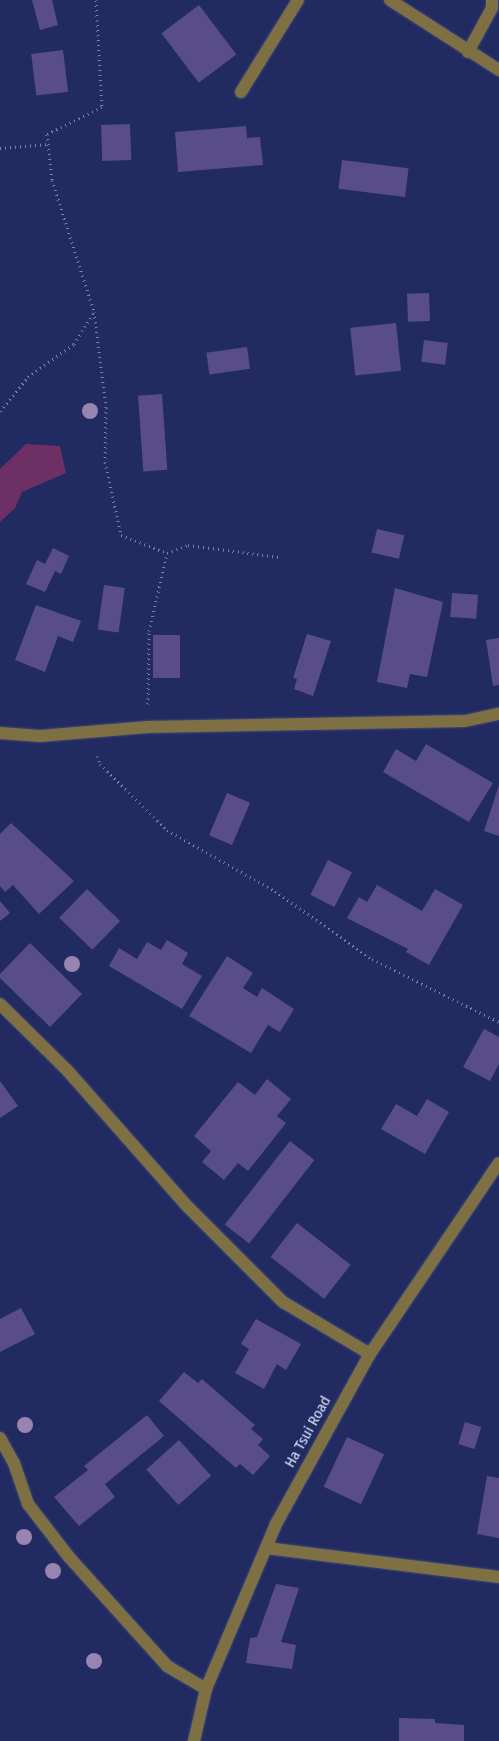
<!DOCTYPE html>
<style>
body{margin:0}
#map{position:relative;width:499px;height:1741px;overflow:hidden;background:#212b61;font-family:"Fira Sans Condensed",sans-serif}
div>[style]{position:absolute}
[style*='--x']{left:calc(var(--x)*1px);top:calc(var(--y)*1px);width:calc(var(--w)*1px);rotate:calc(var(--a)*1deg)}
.green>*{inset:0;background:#6c3065}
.building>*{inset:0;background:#594d89;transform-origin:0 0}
.path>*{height:3px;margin-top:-1.5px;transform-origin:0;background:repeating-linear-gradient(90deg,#7a83ac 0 1px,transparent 0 5px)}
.roads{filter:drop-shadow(0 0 1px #3e487a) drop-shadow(0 0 1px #3e487a)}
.minor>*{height:12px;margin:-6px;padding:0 6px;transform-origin:6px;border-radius:6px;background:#7f7043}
.trees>*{width:16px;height:16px;margin:-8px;border-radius:50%;background:#9884b1}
span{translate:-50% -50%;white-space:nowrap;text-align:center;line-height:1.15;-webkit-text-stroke:4px #212b61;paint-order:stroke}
.street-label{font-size:15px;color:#d8e0fc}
</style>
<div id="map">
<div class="green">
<i style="clip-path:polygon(26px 444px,60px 446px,66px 473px,22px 492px,15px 508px,0 522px,0 469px)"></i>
</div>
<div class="building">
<i style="clip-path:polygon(32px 0,52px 0,58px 25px,40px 30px)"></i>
<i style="left:199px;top:5px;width:62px;height:47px;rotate:53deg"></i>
<i style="left:63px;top:50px;width:42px;height:32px;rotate:83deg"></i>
<i style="left:130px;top:124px;width:36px;height:29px;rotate:88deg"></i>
<i style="clip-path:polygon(246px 126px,247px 138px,260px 137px,263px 165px,178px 172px,175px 132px)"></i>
<i style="left:342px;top:160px;width:67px;height:29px;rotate:7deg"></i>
<i style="left:429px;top:293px;width:28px;height:22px;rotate:88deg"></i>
<i style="left:396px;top:323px;width:48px;height:46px;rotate:84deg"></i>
<i style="left:424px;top:340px;width:24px;height:22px;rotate:7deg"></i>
<i style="left:247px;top:347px;width:22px;height:41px;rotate:82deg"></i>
<i style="left:162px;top:394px;width:76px;height:24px;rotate:86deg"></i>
<i style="left:377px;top:529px;width:28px;height:24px;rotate:13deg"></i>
<i style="clip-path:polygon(53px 548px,69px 556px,61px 574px,55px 571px,45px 592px,26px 584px,37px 560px,45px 564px)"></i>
<i style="left:104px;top:585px;width:21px;height:45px;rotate:8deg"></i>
<i style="clip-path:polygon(395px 588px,443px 602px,427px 677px,410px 674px,407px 688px,377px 682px)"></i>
<i style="left:452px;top:593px;width:26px;height:24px;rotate:4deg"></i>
<i style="clip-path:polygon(36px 605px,81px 621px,73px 642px,58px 636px,45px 672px,15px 660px)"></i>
<i style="clip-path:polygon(307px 634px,331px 641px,313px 696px,294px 689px,297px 679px,293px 678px)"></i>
<i style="left:153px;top:635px;width:27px;height:43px"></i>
<i style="clip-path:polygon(499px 638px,499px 685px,493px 686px,486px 640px)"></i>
<i style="clip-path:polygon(426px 744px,493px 783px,469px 822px,383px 772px,396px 749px,416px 761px)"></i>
<i style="clip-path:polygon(499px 785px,499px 836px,484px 831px)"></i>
<i style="left:227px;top:793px;width:25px;height:46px;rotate:23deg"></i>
<i style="clip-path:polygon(11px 823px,74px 881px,39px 914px,13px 885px,5px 892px,0 886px,0 834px)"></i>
<i style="left:328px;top:860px;width:27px;height:39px;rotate:27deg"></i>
<i style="clip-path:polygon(377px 885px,422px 911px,435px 889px,463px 905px,429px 965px,406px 952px,408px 949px,347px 918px,359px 897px,367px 902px)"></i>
<i style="left:87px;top:889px;width:46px;height:40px;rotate:44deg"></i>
<i style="clip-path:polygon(0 901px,10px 913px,0 921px)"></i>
<i style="clip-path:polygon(167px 940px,188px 953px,182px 964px,202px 976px,182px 1009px,109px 966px,119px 948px,137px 959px,147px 942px,161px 950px)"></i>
<i style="clip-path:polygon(30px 943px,82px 994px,50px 1027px,0 978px,0 974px)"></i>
<i style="clip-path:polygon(227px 956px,253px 973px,243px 988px,257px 997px,262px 988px,294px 1009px,280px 1032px,268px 1025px,251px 1053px,189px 1016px)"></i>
<i style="clip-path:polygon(484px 1029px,499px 1037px,499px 1064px,490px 1081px,463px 1067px)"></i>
<i style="clip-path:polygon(267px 1079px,291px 1099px,277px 1116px,286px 1123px,248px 1171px,238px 1163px,224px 1180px,202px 1162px,211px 1151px,194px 1136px,238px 1082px,255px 1095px)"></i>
<i style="clip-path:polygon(0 1081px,18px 1106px,0 1118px)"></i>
<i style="clip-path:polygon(427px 1099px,449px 1112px,425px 1154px,381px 1129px,396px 1104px,417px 1116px)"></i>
<i style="left:290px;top:1141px;width:31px;height:106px;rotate:38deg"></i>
<i style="left:297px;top:1223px;width:68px;height:43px;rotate:38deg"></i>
<i style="clip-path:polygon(21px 1308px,35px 1334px,0 1352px,0 1319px)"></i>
<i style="clip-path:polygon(256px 1319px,301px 1344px,286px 1370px,277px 1364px,264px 1389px,235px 1373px,249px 1349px,241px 1344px)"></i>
<i style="clip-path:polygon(184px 1372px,198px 1383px,202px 1379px,255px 1425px,251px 1429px,263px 1439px,258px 1445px,270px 1456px,253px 1475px,240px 1464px,236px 1468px,159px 1401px)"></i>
<i style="clip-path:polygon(147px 1415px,164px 1436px,105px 1484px,115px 1497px,79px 1526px,54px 1497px,88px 1470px,84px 1466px)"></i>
<i style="left:465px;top:1422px;width:17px;height:23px;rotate:17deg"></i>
<i style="left:347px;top:1437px;width:41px;height:55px;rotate:25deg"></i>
<i style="left:179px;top:1440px;width:48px;height:44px;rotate:48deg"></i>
<i style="clip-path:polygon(487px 1476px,499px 1478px,499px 1538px,477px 1534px)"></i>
<i style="clip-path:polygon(276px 1584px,299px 1588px,281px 1642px,296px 1645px,292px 1669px,246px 1663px,250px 1638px,257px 1637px)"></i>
<i style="clip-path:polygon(399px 1718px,435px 1719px,435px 1723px,464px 1725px,464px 1741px,399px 1741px)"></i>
</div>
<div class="path">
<i style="--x:96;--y:0;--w:107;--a:86.8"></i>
<i style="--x:102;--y:107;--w:61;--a:153.9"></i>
<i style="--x:47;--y:134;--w:46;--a:83.8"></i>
<i style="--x:52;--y:180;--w:139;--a:72.3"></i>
<i style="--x:94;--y:312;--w:96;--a:82.8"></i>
<i style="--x:106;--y:407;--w:55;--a:91"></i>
<i style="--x:105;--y:462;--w:75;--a:77.6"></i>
<i style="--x:121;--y:535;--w:49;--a:21.4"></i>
<i style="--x:167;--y:553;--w:22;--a:-21"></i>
<i style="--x:188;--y:545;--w:91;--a:7.6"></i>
<i style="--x:0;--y:148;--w:49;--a:-4.7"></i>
<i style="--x:0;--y:411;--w:44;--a:-50.5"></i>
<i style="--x:28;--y:377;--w:57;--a:-35.7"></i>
<i style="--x:74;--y:344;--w:36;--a:-58"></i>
<i style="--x:148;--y:704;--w:73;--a:-89.2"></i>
<i style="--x:149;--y:631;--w:80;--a:-77"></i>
<i style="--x:97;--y:756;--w:9;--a:69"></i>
<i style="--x:100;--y:764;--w:94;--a:44.6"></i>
<i style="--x:167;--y:830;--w:124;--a:29.5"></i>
<i style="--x:275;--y:891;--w:118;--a:35"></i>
<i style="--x:372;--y:959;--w:142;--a:26.4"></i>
</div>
<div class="roads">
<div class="minor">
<i style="--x:390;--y:0;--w:130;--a:32.7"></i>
<i style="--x:468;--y:52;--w:50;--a:-61.4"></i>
<i style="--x:492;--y:8;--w:8;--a:-90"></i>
<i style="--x:241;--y:92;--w:108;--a:-58.2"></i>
<i style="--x:0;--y:733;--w:40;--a:4.3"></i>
<i style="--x:40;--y:736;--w:108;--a:-4.8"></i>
<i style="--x:148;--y:727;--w:317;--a:-1.1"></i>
<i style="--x:465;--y:721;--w:35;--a:-12"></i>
<i style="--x:0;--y:1004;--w:94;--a:44.6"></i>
<i style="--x:67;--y:1070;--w:181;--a:48.6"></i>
<i style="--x:187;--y:1206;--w:136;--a:45"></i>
<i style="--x:283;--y:1302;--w:101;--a:30.9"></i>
<i style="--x:0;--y:1438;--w:29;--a:61"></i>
<i style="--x:14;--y:1463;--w:43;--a:71.1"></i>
<i style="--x:28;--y:1504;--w:67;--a:52.3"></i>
<i style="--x:69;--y:1557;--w:147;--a:48"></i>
<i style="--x:167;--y:1666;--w:45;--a:30.5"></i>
<i style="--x:266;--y:1548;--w:235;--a:7.1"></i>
<i style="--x:194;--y:1741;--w:53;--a:-77"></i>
<i style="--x:206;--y:1689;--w:179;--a:-67"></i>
<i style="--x:276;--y:1524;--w:194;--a:-61.1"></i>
<i style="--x:370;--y:1354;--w:230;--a:-56"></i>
</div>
</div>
<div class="trees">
<i style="left:90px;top:411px"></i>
<i style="left:72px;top:964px"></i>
<i style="left:25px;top:1425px"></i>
<i style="left:24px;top:1537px"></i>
<i style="left:53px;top:1571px"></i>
<i style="left:94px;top:1661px"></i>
</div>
<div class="street-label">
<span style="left:308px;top:1432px;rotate:-61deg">Ha Tsui Road</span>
</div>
</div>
